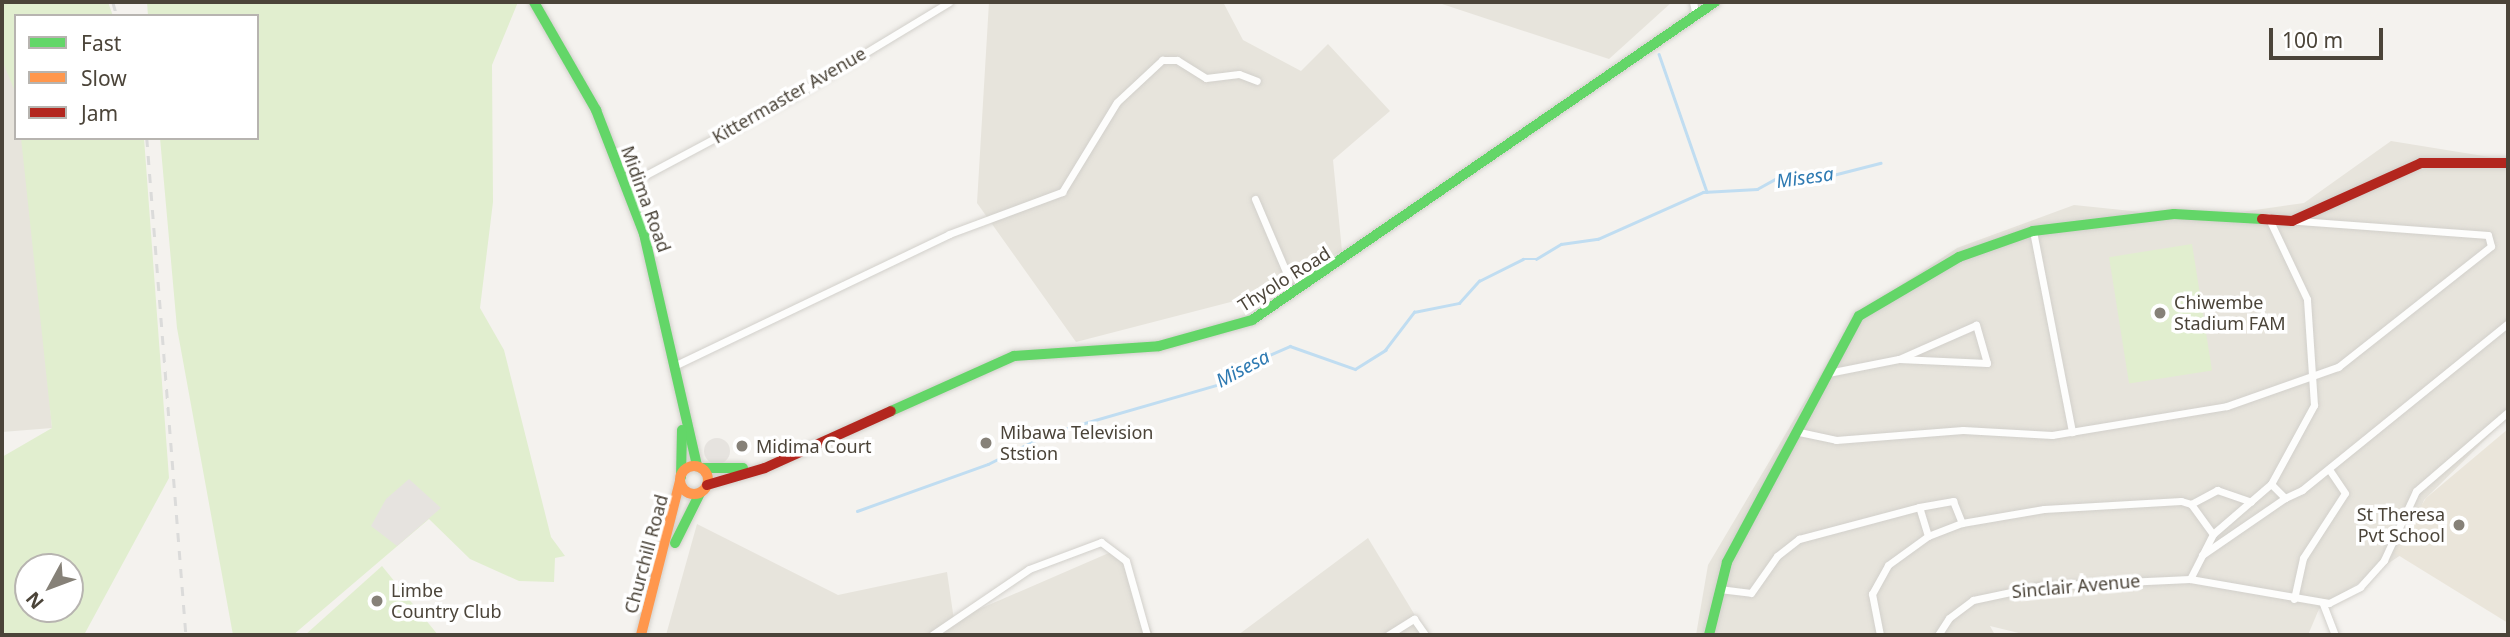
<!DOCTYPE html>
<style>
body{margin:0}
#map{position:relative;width:2510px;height:637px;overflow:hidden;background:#f4f2ee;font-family:"Noto Sans",sans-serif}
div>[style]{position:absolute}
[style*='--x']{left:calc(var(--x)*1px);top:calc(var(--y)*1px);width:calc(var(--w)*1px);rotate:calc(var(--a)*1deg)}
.residential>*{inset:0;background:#e7e4dc}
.education>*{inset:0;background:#eae5da}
.green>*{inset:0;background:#e1eecf;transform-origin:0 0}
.parking>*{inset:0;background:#e6e3df}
.round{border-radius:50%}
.stream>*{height:2.5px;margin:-1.25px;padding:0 1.25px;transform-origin:1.25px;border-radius:1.25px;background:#c0ddf1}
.roads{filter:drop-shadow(0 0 2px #d2d0cb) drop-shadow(0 0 2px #d2d0cb)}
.street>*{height:7px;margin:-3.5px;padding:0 3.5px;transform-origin:3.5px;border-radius:3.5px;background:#fdfdfc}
.fast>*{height:10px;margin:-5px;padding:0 5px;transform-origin:5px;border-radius:5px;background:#63d668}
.slow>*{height:10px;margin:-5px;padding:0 5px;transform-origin:5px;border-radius:5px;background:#ff974d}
.slow>.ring{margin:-5px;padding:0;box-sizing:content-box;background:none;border:10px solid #ff974d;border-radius:50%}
.jam>*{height:10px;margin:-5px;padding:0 5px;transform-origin:5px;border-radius:5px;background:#b3261e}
.rail>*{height:2.5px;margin-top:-1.25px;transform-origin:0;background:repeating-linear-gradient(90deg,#dbdbda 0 9px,transparent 0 18px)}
.dots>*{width:19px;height:19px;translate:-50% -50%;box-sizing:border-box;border:4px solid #fff;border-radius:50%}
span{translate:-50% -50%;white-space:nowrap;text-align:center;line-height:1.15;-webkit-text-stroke:7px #fff;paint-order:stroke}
.street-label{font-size:18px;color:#4b4439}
.poi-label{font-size:18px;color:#4b4439}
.left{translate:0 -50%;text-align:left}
.right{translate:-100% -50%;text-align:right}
.water-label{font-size:19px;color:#2e7ab2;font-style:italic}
.frame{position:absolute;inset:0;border:4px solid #4b4439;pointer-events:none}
.legend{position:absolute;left:14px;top:14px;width:245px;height:126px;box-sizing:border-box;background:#fff;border:2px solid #b7b4b0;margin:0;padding:9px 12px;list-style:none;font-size:21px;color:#4b4439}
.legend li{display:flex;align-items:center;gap:14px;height:35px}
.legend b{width:35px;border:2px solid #b7b4b0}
.north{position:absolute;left:14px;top:553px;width:70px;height:70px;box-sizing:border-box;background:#fff;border:2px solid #b7b4b0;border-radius:50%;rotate:229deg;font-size:19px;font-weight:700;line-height:28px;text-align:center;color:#4b4439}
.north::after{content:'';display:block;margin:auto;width:24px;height:32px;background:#868178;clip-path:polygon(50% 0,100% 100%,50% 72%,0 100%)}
.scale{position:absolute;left:2269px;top:28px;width:114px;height:32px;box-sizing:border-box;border:4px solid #4b4439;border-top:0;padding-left:9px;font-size:21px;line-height:24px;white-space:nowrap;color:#4b4439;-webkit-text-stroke:5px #fff;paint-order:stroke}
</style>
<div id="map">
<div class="residential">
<i style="clip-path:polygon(989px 2px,1223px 2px,1243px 40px,1301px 71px,1328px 44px,1390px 111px,1333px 160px,1342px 251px,1250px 297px,1076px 342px,977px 203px)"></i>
<i style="clip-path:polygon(1436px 2px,1672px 2px,1609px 59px)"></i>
<i style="clip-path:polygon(2px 37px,16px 91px,16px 138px,28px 138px,52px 428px,2px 432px)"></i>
<i style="clip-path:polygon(2391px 141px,2508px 160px,2508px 417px,2424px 500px,2404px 553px,2319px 609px,2308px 635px,2027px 635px,1990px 626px,1995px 635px,1696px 635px,1708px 565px,1856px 315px,1957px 248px,2074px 205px,2199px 218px,2304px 203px)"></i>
<i style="clip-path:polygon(697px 524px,838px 595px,947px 572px,954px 620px,1118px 549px,1153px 635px,666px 635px)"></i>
<i style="clip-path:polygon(1368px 538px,1427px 635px,1238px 635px)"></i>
</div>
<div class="education">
<i style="clip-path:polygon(2508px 429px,2508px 623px,2393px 552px,2426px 498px)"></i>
</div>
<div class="green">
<i style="clip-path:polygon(2px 2px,108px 2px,113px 16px,16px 16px,16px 94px,2px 60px)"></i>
<i style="clip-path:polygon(147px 2px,518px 2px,492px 65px,493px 202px,480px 308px,504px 350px,551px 537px,565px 556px,555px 558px,554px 582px,519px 581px,470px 559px,429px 519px,293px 635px,233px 635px,177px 328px,160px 138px,257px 138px,257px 16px,148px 16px)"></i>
<i style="clip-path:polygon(evenodd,21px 138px,144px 138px,169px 478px,84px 635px,2px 635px,2px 457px,52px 428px,21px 138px,28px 567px,70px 567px,70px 609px,28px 609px,28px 567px)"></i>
<i style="left:2192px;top:244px;width:128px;height:84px;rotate:81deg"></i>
<i style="clip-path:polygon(382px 566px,438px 635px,305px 635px)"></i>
</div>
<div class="parking">
<i class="round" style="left:704px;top:438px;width:26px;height:26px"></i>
<i style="clip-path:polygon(409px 479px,441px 508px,397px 546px,371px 526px,386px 499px)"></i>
</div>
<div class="stream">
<i style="--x:1659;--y:54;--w:146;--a:70.8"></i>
<i style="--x:857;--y:511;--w:139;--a:-19.7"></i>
<i style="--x:988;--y:464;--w:69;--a:-26.6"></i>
<i style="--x:1050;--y:433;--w:184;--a:-16.1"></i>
<i style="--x:1227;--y:382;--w:23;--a:-43"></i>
<i style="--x:1244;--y:366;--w:50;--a:-23.5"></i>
<i style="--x:1290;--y:346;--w:69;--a:19.5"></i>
<i style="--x:1355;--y:369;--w:36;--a:-32"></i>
<i style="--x:1385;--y:350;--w:48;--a:-52.7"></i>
<i style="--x:1414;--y:312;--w:46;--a:-11.3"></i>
<i style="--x:1459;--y:303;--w:30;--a:-48"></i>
<i style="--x:1479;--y:281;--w:49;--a:-26.6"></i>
<i style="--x:1523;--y:259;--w:13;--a:0"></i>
<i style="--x:1536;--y:259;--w:29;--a:-31"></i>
<i style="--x:1561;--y:244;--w:37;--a:-8"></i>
<i style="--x:1598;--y:239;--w:115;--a:-24.1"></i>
<i style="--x:1703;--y:192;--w:54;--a:-3.2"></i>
<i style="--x:1757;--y:189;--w:23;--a:-29"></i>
<i style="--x:1777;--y:178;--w:56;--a:-3.1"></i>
<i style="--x:1833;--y:175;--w:49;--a:-14.3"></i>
</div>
<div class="roads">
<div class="street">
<i style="--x:1693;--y:2;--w:14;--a:78"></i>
<i style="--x:627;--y:185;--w:189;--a:-28.1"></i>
<i style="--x:794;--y:96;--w:181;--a:-31.2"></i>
<i style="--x:1255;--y:199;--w:82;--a:66.9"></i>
<i style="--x:1287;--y:274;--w:21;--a:87"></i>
<i style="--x:2033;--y:231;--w:205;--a:79"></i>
<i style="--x:676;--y:365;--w:303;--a:-25.6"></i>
<i style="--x:949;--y:234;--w:121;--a:-20.4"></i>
<i style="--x:1062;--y:192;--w:105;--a:-58.6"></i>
<i style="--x:1117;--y:102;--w:62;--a:-43"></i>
<i style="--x:1162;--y:60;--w:15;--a:0"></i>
<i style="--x:1177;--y:60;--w:34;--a:32"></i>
<i style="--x:1206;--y:78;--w:33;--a:-7"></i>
<i style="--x:1239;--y:74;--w:19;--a:21"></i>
<i style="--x:1828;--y:373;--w:72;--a:-11.2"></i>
<i style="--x:1899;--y:359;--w:88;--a:2.6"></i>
<i style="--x:1987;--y:363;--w:40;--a:-106"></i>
<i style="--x:1976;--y:325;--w:84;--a:156.2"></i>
<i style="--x:1799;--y:432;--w:38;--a:12"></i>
<i style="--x:1836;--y:440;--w:127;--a:-4.5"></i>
<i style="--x:1963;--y:430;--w:89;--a:3.2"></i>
<i style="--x:2052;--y:435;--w:177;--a:-9.4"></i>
<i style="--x:2227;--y:406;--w:118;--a:-19.4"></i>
<i style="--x:2338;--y:367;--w:195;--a:-38.3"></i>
<i style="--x:2491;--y:246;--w:11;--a:-105"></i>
<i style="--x:2488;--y:235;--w:193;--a:-175.8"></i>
<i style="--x:2271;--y:484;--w:20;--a:45"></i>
<i style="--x:2285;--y:498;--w:19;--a:-25"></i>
<i style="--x:2302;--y:490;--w:265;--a:-39"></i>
<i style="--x:2191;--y:504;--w:30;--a:-28"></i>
<i style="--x:2217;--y:490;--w:36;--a:19"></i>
<i style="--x:1928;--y:536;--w:30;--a:-107"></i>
<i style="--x:1919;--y:507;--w:35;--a:-10"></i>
<i style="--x:1953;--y:501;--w:24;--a:68"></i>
<i style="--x:2202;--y:555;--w:101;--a:-34.5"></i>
<i style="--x:2190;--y:579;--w:51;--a:-62.9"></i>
<i style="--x:2213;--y:534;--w:77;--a:-40.8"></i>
<i style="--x:2271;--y:484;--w:90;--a:-61.4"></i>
<i style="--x:2314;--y:405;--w:106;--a:-93.8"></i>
<i style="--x:2307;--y:299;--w:91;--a:-115.4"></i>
<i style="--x:1719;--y:589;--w:32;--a:7"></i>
<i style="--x:1751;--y:593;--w:45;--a:-54.9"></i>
<i style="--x:1777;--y:556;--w:28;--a:-38"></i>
<i style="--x:1799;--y:539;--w:124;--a:-14.9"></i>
<i style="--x:2294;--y:599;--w:42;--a:-77.6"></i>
<i style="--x:2303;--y:558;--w:77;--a:-57.1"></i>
<i style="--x:2345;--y:493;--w:29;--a:-124"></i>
<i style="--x:2323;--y:604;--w:33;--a:69"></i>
<i style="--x:932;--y:635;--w:117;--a:-34.2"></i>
<i style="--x:1029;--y:569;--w:77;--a:-20.6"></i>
<i style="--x:1101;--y:542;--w:31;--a:37"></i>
<i style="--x:1126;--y:561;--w:77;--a:74.2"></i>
<i style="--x:1388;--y:635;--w:31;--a:-32"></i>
<i style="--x:1414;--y:619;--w:19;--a:55"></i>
<i style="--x:1880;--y:635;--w:42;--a:-101"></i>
<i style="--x:1872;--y:594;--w:33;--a:-61"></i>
<i style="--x:1888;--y:565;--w:49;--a:-35.9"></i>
<i style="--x:1928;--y:536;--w:36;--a:-21"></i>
<i style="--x:1962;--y:523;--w:83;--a:-9.7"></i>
<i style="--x:2044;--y:509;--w:137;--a:-3.3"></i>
<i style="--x:2181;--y:501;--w:10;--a:17"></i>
<i style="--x:2191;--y:504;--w:37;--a:54"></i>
<i style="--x:1938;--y:635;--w:20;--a:-57"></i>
<i style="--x:1949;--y:618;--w:30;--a:-37"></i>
<i style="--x:1973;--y:600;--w:67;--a:-12"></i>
<i style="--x:2039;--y:586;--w:151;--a:-2.7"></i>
<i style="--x:2190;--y:579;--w:141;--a:9.8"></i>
<i style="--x:2329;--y:603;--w:35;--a:-27"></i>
<i style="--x:2360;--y:587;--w:36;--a:-48"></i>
<i style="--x:2384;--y:560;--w:76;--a:-65.1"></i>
<i style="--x:2416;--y:491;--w:121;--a:-40.7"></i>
</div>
<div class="fast">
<i style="--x:534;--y:2;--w:125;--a:60.1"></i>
<i style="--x:596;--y:110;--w:133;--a:68.8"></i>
<i style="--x:644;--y:234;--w:238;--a:77.1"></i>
<i style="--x:891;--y:411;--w:135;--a:-24.1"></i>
<i style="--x:1014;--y:356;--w:145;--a:-3.9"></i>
<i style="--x:1159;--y:346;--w:97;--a:-15.6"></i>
<i style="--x:1252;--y:320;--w:562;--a:-34.48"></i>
<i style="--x:701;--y:468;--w:42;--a:0"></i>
<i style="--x:681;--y:477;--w:47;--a:-88.8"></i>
<i style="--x:675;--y:543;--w:56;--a:-63.4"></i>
<i style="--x:1709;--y:635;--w:75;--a:-76.1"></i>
<i style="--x:1727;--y:562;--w:279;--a:-61.8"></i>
<i style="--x:1859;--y:316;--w:116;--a:-30.5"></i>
<i style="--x:1959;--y:257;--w:78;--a:-19.4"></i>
<i style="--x:2033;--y:231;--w:142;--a:-6.9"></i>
<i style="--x:2174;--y:214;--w:88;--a:3.3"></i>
</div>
<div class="slow">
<i class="ring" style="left:680px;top:466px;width:18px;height:18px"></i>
<i style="--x:641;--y:635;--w:159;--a:-75.8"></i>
</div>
<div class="jam">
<i style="--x:2262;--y:219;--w:30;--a:4"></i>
<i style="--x:2292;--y:221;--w:141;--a:-24.2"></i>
<i style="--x:2421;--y:163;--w:87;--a:0"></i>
<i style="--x:707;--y:485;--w:60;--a:-16.3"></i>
<i style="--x:765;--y:468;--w:138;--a:-24.3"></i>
</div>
</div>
<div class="rail">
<i style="--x:113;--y:2;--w:15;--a:74"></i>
<i style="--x:147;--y:138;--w:499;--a:85.5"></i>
</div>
<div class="dots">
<i style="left:2160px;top:313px;background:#868178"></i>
<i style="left:986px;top:443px;background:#868178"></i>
<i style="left:742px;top:446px;background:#868178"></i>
<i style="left:2459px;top:525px;background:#868178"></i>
<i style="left:377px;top:601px;background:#868178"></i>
</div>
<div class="street-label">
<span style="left:789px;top:95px;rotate:-30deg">Kittermaster Avenue</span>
<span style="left:646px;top:199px;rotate:70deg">Midima Road</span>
<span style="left:1284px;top:279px;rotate:-32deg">Thyolo Road</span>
<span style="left:646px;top:554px;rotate:-75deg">Churchill Road</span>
<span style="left:2076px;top:586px;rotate:-5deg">Sinclair Avenue</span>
</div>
<div class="poi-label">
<span class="left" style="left:2174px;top:313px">Chiwembe<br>Stadium FAM</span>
<span class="left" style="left:1000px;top:443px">Mibawa Television<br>Ststion</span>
<span class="left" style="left:756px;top:446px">Midima Court</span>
<span class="right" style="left:2445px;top:525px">St Theresa<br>Pvt School</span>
<span class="left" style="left:391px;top:601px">Limbe<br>Country Club</span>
</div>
<div class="water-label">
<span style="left:1805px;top:178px;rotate:-8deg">Misesa</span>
<span style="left:1243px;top:369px;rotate:-28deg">Misesa</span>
</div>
<div class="frame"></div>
<ul class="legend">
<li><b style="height:9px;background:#63d668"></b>Fast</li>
<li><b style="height:9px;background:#ff974d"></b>Slow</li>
<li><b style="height:9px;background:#b3261e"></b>Jam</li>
</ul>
<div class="north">N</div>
<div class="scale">100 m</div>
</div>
